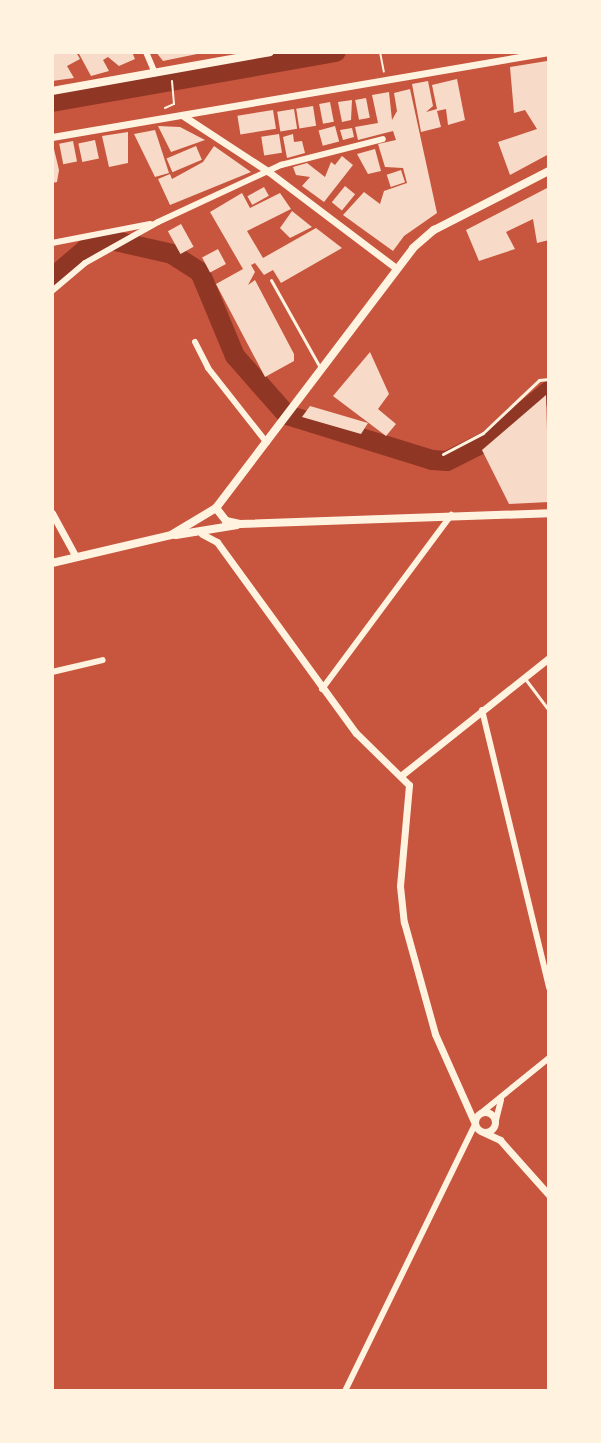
<!DOCTYPE html>
<style>
body{margin:0}
#map{position:relative;width:601px;height:1443px;overflow:hidden;background:#c8553d;font-family:Figtree,sans-serif}
div>[style]{position:absolute}
[style*='--x']{left:calc(var(--x)*1px);top:calc(var(--y)*1px);width:calc(var(--w)*1px);rotate:calc(var(--a)*1deg)}
.river>*{height:20px;margin:-10px;padding:0 10px;transform-origin:10px;border-radius:10px;background:#8f3625}
.building>*{inset:0;background:#f7dbc8;transform-origin:0 0}
.path>*{height:2px;margin:-1px;padding:0 1px;transform-origin:1px;border-radius:1px;background:#fff3e0}
.service>*{height:3px;margin:-1.5px;padding:0 1.5px;transform-origin:1.5px;border-radius:1.5px;background:#fff3e0}
.minor>*{height:6px;margin:-3px;padding:0 3px;transform-origin:3px;border-radius:3px;background:#fff3e0}
.tertiary>*{height:7px;margin:-3.5px;padding:0 3.5px;transform-origin:3.5px;border-radius:3.5px;background:#fff3e0}
.tertiary>.ring{margin:-3.5px;padding:0;box-sizing:content-box;background:none;border:7px solid #fff3e0;border-radius:50%}
.secondary>*{height:8px;margin:-4px;padding:0 4px;transform-origin:4px;border-radius:4px;background:#fff3e0}
span{translate:-50% -50%;white-space:nowrap;text-align:center;line-height:1.15;-webkit-text-stroke:8px #fff3e0;paint-order:stroke}
.frame{position:absolute;inset:0;border:54px solid #fff3e0;pointer-events:none}
</style>
<div id="map">
<div class="river">
<i style="--x:52;--y:102;--w:288;--a:-10"></i>
<i style="--x:52;--y:278;--w:45;--a:-40.5"></i>
<i style="--x:86;--y:249;--w:27;--a:-20"></i>
<i style="--x:111;--y:240;--w:63;--a:12.9"></i>
<i style="--x:172;--y:254;--w:33;--a:33"></i>
<i style="--x:200;--y:272;--w:91;--a:67.4"></i>
<i style="--x:235;--y:356;--w:79;--a:48.6"></i>
<i style="--x:287;--y:415;--w:152;--a:17.2"></i>
<i style="--x:432;--y:460;--w:15;--a:4"></i>
<i style="--x:447;--y:461;--w:45;--a:-26.6"></i>
<i style="--x:487;--y:441;--w:80;--a:-38.9"></i>
</div>
<div class="building">
<i style="clip-path:polygon(52px 52px,76px 52px,80px 59px,67px 66px,74px 78px,52px 81px)"></i>
<i style="clip-path:polygon(78px 52px,132px 52px,135px 59px,119px 66px,108px 57px,103px 60px,109px 71px,91px 76px)"></i>
<i style="clip-path:polygon(156px 52px,202px 52px,202px 53px,163px 61px)"></i>
<i style="clip-path:polygon(547px 61px,549px 154px,510px 175px,498px 142px,537px 129px,525px 110px,514px 113px,510px 67px)"></i>
<i style="clip-path:polygon(457px 79px,465px 120px,448px 125px,446px 109px,437px 111px,441px 127px,421px 132px,412px 84px,428px 81px,433px 106px,426px 112px,437px 109px,432px 85px)"></i>
<i style="clip-path:polygon(410px 89px,437px 213px,404px 236px,393px 251px,343px 215px,364px 192px,380px 204px,384px 191px,407px 183px,403px 168px,385px 167px,378px 144px,396px 140px,393px 131px,358px 140px,355px 127px,378px 123px,372px 95px,389px 92px,392px 120px,397px 111px,394px 93px)"></i>
<i style="left:366px;top:98px;width:20px;height:11px;rotate:79deg"></i>
<i style="clip-path:polygon(352px 100px,351px 120px,342px 122px,338px 102px)"></i>
<i style="left:330px;top:102px;width:20px;height:11px;rotate:79deg"></i>
<i style="left:313px;top:106px;width:20px;height:17px;rotate:81deg"></i>
<i style="left:294px;top:109px;width:20px;height:17px;rotate:81deg"></i>
<i style="left:273px;top:110px;width:19px;height:36px;rotate:81deg"></i>
<i style="clip-path:polygon(158px 126px,180px 127px,205px 140px,171px 152px)"></i>
<i style="left:335px;top:126px;width:16px;height:17px;rotate:75deg"></i>
<i style="clip-path:polygon(352px 128px,354px 137px,343px 140px,340px 130px)"></i>
<i style="clip-path:polygon(155px 130px,169px 173px,155px 177px,134px 134px)"></i>
<i style="clip-path:polygon(128px 132px,128px 163px,109px 167px,102px 136px)"></i>
<i style="left:279px;top:134px;width:19px;height:18px;rotate:81deg"></i>
<i style="clip-path:polygon(293px 134px,294px 142px,302px 141px,305px 153px,287px 158px,283px 137px)"></i>
<i style="left:95px;top:140px;width:19px;height:17px;rotate:78deg"></i>
<i style="clip-path:polygon(52px 141px,59px 170px,57px 182px,52px 183px)"></i>
<i style="left:73px;top:141px;width:21px;height:14px;rotate:79deg"></i>
<i style="left:196px;top:146px;width:15px;height:32px;rotate:67deg"></i>
<i style="clip-path:polygon(214px 146px,251px 172px,170px 205px,158px 179px,170px 174px,172px 179px,203px 162px)"></i>
<i style="clip-path:polygon(375px 149px,381px 171px,368px 174px,357px 154px)"></i>
<i style="clip-path:polygon(342px 156px,353px 165px,324px 202px,302px 186px,310px 177px,296px 175px,293px 167px,307px 163px,325px 177px,331px 162px,335px 165px)"></i>
<i style="left:401px;top:170px;width:13px;height:15px;rotate:72deg"></i>
<i style="left:345px;top:186px;width:13px;height:21px;rotate:39deg"></i>
<i style="left:264px;top:187px;width:10px;height:19px;rotate:61deg"></i>
<i style="clip-path:polygon(549px 187px,549px 240px,537px 243px,533px 219px,506px 232px,515px 249px,479px 261px,466px 230px)"></i>
<i style="clip-path:polygon(242px 193px,250px 208px,280px 193px,291px 209px,247px 231px,263px 258px,316px 228px,342px 248px,281px 283px,273px 270px,264px 275px,255px 263px,251px 265px,255px 272px,248px 285px,255px 280px,294px 354px,294px 361px,265px 377px,216px 284px,243px 269px,210px 212px)"></i>
<i style="clip-path:polygon(292px 211px,312px 227px,290px 238px,280px 228px)"></i>
<i style="left:181px;top:224px;width:26px;height:15px;rotate:61deg"></i>
<i style="left:218px;top:249px;width:17px;height:18px;rotate:62deg"></i>
<i style="clip-path:polygon(370px 352px,389px 394px,378px 409px,396px 424px,386px 436px,333px 396px)"></i>
<i style="clip-path:polygon(546px 395px,549px 502px,509px 504px,482px 450px)"></i>
<i style="clip-path:polygon(310px 406px,368px 423px,361px 434px,302px 417px)"></i>
</div>
<div class="path">
<i style="--x:380;--y:52;--w:20;--a:79"></i>
<i style="--x:165;--y:108;--w:10;--a:-24"></i>
<i style="--x:174;--y:104;--w:23;--a:-95"></i>
</div>
<div class="service">
<i style="--x:271;--y:280;--w:102;--a:60.7"></i>
<i style="--x:443;--y:454;--w:45;--a:-27.7"></i>
<i style="--x:483;--y:433;--w:77;--a:-43.4"></i>
<i style="--x:539;--y:380;--w:10;--a:-6"></i>
<i style="--x:526;--y:680;--w:39;--a:53"></i>
</div>
<div class="minor">
<i style="--x:146;--y:52;--w:23;--a:67"></i>
<i style="--x:52;--y:243;--w:100;--a:-11"></i>
<i style="--x:52;--y:291;--w:43;--a:-40.3"></i>
<i style="--x:85;--y:263;--w:84;--a:-29.3"></i>
<i style="--x:158;--y:222;--w:136;--a:-24.9"></i>
<i style="--x:281;--y:165;--w:105;--a:-14.3"></i>
<i style="--x:195;--y:342;--w:29;--a:63"></i>
<i style="--x:208;--y:368;--w:95;--a:51.8"></i>
<i style="--x:52;--y:672;--w:52;--a:-13.2"></i>
<i style="--x:322;--y:689;--w:217;--a:-53.4"></i>
<i style="--x:482;--y:710;--w:286;--a:76.4"></i>
<i style="--x:481;--y:1113;--w:87;--a:-39"></i>
<i style="--x:495;--y:1124;--w:25;--a:-76"></i>
<i style="--x:345;--y:1391;--w:297;--a:-64"></i>
</div>
<div class="tertiary">
<i style="--x:182;--y:115;--w:104;--a:33.2"></i>
<i style="--x:269;--y:172;--w:159;--a:37.1"></i>
<i style="--x:52;--y:137;--w:504;--a:-9.71"></i>
<i style="--x:52;--y:513;--w:50;--a:61.4"></i>
<i style="--x:202;--y:534;--w:17;--a:28"></i>
<i style="--x:217;--y:542;--w:236;--a:54"></i>
<i style="--x:356;--y:733;--w:74;--a:44.5"></i>
<i style="--x:409;--y:785;--w:101;--a:95.1"></i>
<i style="--x:400;--y:886;--w:36;--a:84"></i>
<i style="--x:404;--y:922;--w:116;--a:74.5"></i>
<i style="--x:435;--y:1034;--w:98;--a:66"></i>
<i style="--x:403;--y:774;--w:186;--a:-38.5"></i>
<i class="ring" style="left:475px;top:1112px;width:13px;height:13px"></i>
<i style="--x:483;--y:1132;--w:19;--a:25"></i>
<i style="--x:500;--y:1140;--w:74;--a:48.3"></i>
</div>
<div class="secondary">
<i style="--x:52;--y:91;--w:221;--a:-10.1"></i>
<i style="--x:216;--y:508;--w:16;--a:52"></i>
<i style="--x:226;--y:521;--w:14;--a:12"></i>
<i style="--x:240;--y:524;--w:309;--a:-2"></i>
<i style="--x:176;--y:535;--w:62;--a:-9.3"></i>
<i style="--x:52;--y:563;--w:122;--a:-13.2"></i>
<i style="--x:171;--y:535;--w:52;--a:-31"></i>
<i style="--x:216;--y:508;--w:326;--a:-52.8"></i>
<i style="--x:413;--y:248;--w:28;--a:-41"></i>
<i style="--x:434;--y:230;--w:129;--a:-27.2"></i>
</div>
<div class="frame"></div>
</div>
